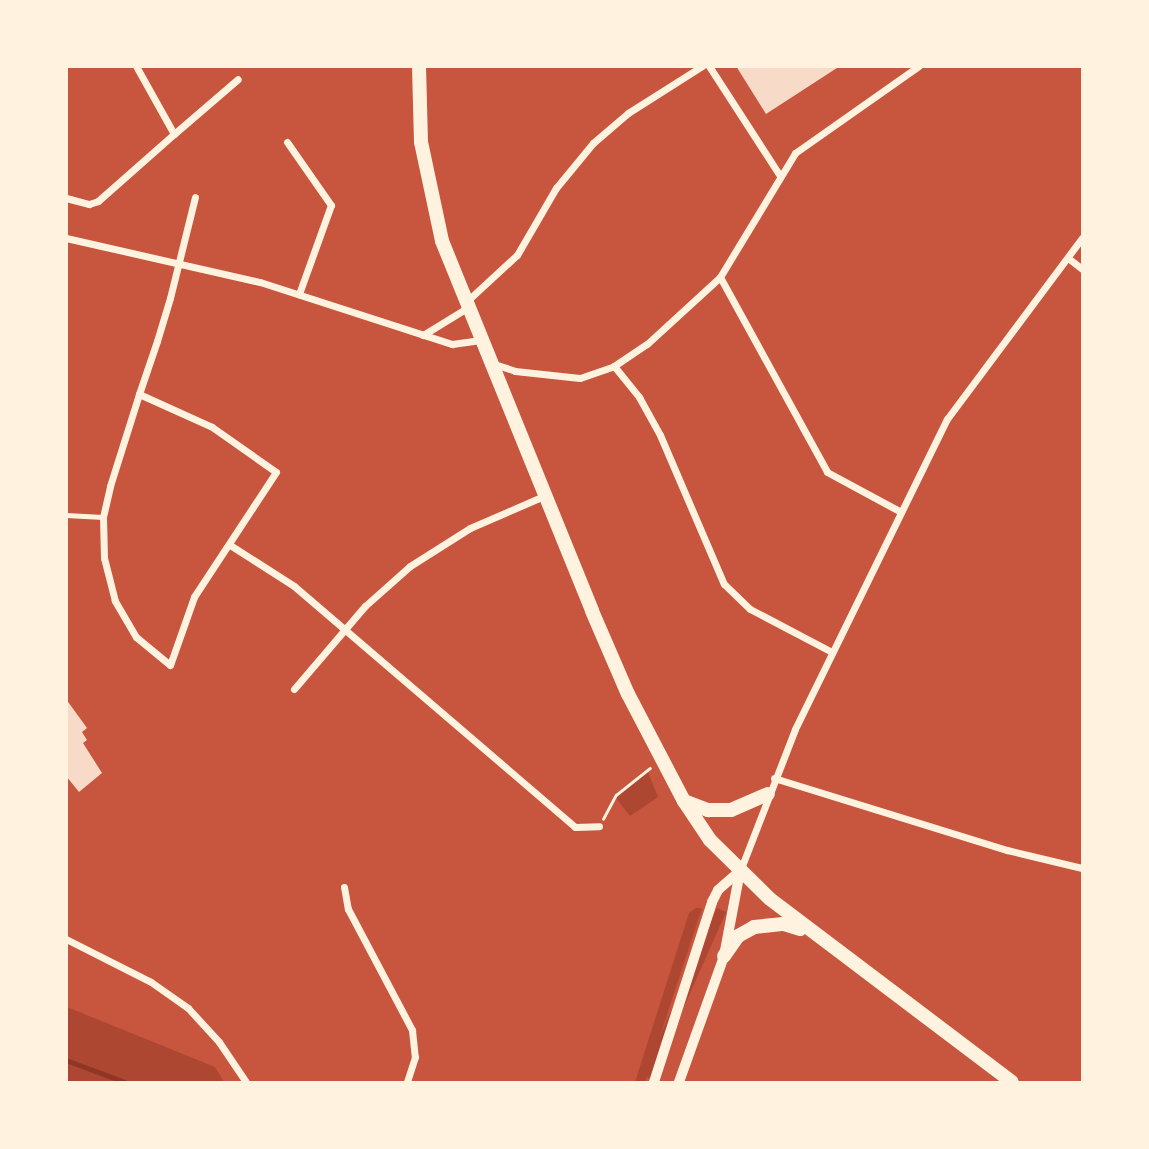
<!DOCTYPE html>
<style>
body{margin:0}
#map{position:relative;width:1149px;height:1149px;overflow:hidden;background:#c8553d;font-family:"Golos Text",sans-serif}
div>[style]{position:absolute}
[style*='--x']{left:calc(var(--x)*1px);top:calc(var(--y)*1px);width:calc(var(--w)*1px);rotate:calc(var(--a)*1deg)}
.green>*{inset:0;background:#ae4732;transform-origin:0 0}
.stream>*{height:4.5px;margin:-2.25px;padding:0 2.25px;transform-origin:2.25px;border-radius:2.25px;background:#8f3625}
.building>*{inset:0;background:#f7dbc8}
.path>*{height:2.5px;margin:-1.25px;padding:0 1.25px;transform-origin:1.25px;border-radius:1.25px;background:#fff3e0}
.service>*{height:4.5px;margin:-2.25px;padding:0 2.25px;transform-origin:2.25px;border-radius:2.25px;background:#fff3e0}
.minor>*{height:7px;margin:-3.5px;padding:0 3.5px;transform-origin:3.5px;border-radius:3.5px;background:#fff3e0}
.tertiary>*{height:10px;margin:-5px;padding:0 5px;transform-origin:5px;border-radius:5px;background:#fff3e0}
.primary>*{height:14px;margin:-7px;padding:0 7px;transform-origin:7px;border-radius:7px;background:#fff3e0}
span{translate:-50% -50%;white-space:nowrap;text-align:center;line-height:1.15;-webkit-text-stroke:7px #fff3e0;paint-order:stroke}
.frame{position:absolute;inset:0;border:68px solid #fff3e0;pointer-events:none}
</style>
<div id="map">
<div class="green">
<i style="clip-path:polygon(648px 772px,658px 797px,630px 816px,616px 798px)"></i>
<i style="clip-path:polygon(696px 908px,702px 908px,645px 1082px,635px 1082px,689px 913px)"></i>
<i style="left:717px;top:908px;width:10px;height:183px;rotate:24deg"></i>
<i style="clip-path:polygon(67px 1007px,215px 1067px,224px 1082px,67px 1082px)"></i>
</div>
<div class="stream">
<i style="--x:66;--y:1060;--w:63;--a:20.4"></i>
</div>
<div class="building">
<i style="clip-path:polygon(736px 66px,840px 66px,766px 114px)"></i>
<i style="clip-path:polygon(66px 699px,87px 728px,82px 732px,87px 740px,83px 743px,102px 773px,79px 792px,66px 776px)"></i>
</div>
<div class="path">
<i style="--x:603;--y:819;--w:27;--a:-62"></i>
<i style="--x:616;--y:795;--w:43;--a:-38.5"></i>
</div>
<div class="service">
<i style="--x:66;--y:515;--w:37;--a:3"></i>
</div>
<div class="minor">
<i style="--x:709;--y:66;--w:129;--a:57.1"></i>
<i style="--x:174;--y:134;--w:84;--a:-40.7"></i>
<i style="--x:287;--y:142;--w:77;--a:55.1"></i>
<i style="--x:331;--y:205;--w:95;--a:109.8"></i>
<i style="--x:66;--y:198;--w:24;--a:15"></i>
<i style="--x:89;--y:204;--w:9;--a:-18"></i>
<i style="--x:98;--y:201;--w:101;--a:-41.4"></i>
<i style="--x:174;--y:134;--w:78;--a:-119.2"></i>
<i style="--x:66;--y:238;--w:199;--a:12.8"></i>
<i style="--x:260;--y:282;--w:202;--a:17.9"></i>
<i style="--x:452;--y:344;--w:29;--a:-8"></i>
<i style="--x:1068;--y:258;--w:18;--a:38"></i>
<i style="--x:720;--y:277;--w:222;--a:61.2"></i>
<i style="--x:827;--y:472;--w:84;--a:28.4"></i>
<i style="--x:466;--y:302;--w:69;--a:-42.7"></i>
<i style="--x:517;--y:255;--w:78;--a:-59.8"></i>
<i style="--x:556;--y:188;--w:58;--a:-50.6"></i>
<i style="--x:593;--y:143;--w:46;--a:-40.6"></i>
<i style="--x:628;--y:113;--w:88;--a:-32.4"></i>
<i style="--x:423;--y:335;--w:52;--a:-31.5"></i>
<i style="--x:491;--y:363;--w:25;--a:18"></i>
<i style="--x:515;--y:371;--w:65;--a:6.1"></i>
<i style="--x:580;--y:378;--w:36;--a:-19"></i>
<i style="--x:614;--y:366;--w:40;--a:-34"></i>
<i style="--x:647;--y:344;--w:99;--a:-42.5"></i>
<i style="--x:720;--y:277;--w:145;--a:-58.8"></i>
<i style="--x:795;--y:153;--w:151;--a:-35.1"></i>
<i style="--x:614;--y:366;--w:40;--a:51"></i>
<i style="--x:639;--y:397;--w:43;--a:61.1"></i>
<i style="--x:660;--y:435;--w:162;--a:66.8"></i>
<i style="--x:724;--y:584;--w:36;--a:44"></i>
<i style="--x:750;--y:609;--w:93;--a:27.7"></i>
<i style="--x:139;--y:394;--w:80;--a:24.3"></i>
<i style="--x:212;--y:427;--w:78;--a:35.1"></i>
<i style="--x:276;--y:472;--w:149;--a:123.3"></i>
<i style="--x:194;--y:597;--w:72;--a:109.4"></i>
<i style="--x:170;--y:665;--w:44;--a:-140.5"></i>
<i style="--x:136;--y:637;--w:42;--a:-120.3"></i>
<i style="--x:115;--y:601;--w:44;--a:-104.3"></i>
<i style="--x:104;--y:558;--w:41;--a:-91.4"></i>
<i style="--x:103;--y:517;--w:32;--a:-77"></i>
<i style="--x:110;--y:486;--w:96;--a:-72.5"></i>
<i style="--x:139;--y:394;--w:56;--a:-71.2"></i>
<i style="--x:157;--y:341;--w:45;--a:-73.2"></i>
<i style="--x:170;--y:298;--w:104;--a:-76.1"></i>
<i style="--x:230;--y:545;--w:76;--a:32.6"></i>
<i style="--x:294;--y:586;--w:370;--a:40.6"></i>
<i style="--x:575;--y:827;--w:24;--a:-2"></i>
<i style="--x:294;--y:689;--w:109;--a:-49.5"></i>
<i style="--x:365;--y:606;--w:60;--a:-41.6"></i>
<i style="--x:410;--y:566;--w:71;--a:-32.3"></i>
<i style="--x:470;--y:528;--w:81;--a:-23.4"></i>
<i style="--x:774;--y:778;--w:244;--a:17.2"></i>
<i style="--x:1007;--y:850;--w:77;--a:13.5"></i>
<i style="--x:740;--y:871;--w:152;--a:-68.8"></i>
<i style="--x:795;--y:729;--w:345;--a:-63.9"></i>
<i style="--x:947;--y:419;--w:226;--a:-53.3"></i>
<i style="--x:344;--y:887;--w:22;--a:80"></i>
<i style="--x:348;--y:909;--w:137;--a:62.1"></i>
<i style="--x:412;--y:1030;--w:27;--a:84"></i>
<i style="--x:415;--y:1057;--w:26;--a:108"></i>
<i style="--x:66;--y:939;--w:95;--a:26.8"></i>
<i style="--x:151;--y:982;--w:45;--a:35.1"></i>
<i style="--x:188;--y:1008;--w:46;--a:47.6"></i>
<i style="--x:219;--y:1042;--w:48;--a:56"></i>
</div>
<div class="tertiary">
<i style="--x:654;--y:1082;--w:189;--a:-72.1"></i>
<i style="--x:712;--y:902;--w:13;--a:-63"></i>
<i style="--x:718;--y:890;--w:29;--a:-41"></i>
<i style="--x:679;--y:1082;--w:134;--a:-70.3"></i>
<i style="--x:724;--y:956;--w:86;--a:-79.3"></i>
</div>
<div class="primary">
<i style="--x:419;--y:66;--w:76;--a:88.5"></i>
<i style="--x:421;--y:142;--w:101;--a:78"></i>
<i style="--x:442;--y:241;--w:399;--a:67.9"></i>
<i style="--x:592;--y:611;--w:90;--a:66.6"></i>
<i style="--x:628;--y:694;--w:121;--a:62.4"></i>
<i style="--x:684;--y:801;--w:47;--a:56.3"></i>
<i style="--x:710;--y:840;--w:84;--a:44.5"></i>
<i style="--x:770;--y:899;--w:303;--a:37.1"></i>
<i style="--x:684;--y:801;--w:26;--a:21"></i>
<i style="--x:708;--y:810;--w:23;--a:0"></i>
<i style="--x:731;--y:810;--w:40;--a:-23.4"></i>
<i style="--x:724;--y:956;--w:24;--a:-55"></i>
<i style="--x:738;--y:936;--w:18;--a:-29"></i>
<i style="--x:754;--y:927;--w:30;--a:-6"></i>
<i style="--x:784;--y:924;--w:17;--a:17"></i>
</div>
<div class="frame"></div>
</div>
